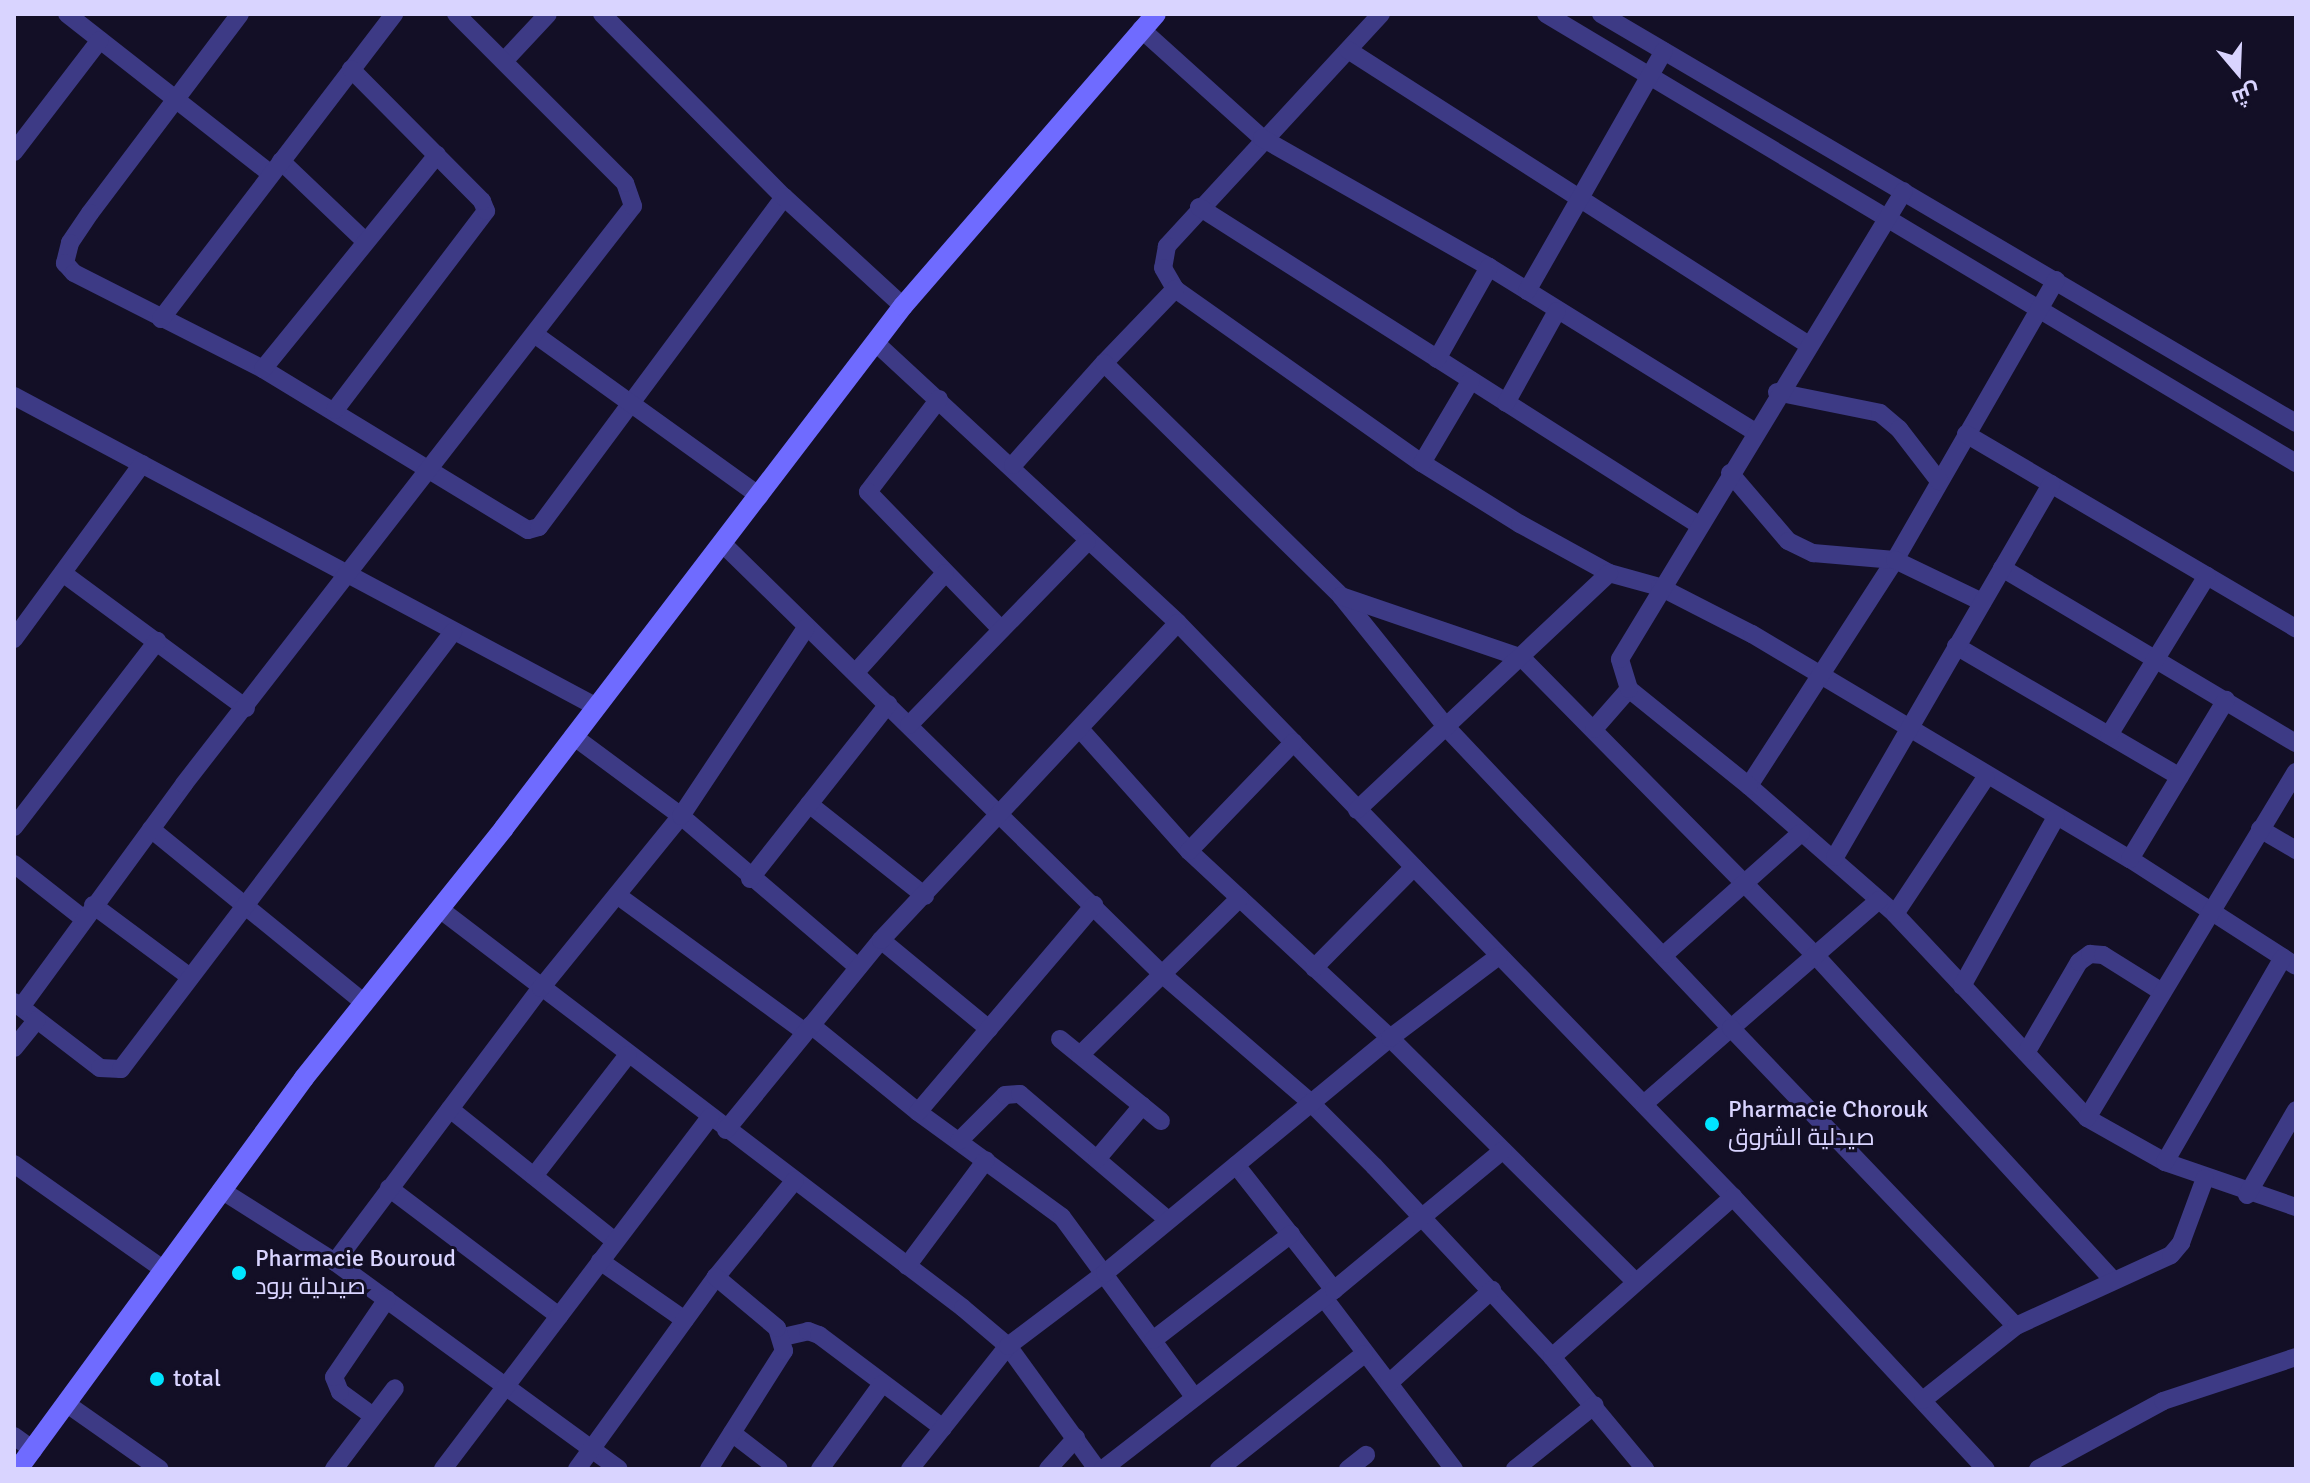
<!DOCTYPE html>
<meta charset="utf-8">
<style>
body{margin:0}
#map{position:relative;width:2310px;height:1483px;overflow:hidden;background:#130f26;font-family:Signika,Cairo,sans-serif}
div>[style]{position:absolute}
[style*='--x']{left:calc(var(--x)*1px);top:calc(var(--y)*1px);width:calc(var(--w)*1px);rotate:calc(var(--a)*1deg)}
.minor>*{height:18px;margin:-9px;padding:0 9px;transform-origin:9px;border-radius:9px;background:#3d3a85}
.secondary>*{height:20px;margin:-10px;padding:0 10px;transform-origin:10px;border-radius:10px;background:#6f6bff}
.dots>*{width:22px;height:22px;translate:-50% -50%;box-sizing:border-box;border:4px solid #130f26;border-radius:50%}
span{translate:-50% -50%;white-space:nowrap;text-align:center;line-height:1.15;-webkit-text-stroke:6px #130f26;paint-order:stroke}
.poi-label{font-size:24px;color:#d9d4ff}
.left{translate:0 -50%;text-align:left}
.frame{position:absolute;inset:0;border:16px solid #d9d4ff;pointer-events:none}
.north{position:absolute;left:2198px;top:32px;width:80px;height:80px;-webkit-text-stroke:6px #130f26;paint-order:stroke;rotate:161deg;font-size:22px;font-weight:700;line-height:32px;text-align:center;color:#d9d4ff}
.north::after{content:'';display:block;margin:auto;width:28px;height:36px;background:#d9d4ff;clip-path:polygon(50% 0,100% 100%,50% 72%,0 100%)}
</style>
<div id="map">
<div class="minor">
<i style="--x:67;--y:14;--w:259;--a:38.1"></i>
<i style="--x:240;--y:14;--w:249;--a:127"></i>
<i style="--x:90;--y:213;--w:36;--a:124"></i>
<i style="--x:70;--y:243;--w:21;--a:104"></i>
<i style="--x:65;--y:263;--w:13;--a:48"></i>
<i style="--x:74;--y:273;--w:212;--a:26.9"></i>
<i style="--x:263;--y:369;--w:310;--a:31.3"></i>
<i style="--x:528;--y:530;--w:11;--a:-15"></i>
<i style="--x:539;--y:527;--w:411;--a:-53.4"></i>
<i style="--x:602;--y:14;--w:258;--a:45.2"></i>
<i style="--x:784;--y:197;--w:161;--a:42.5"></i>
<i style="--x:1381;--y:14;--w:316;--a:132.7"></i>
<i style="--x:1167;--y:246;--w:22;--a:100"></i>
<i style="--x:1163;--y:268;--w:24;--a:60"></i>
<i style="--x:1175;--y:289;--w:302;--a:35.2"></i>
<i style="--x:1422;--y:463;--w:115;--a:31.9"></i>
<i style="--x:1520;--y:524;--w:102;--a:28.8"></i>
<i style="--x:1609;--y:573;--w:53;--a:15.4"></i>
<i style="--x:1660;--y:587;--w:103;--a:27.1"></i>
<i style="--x:1752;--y:634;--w:440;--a:30.8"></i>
<i style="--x:2130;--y:859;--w:197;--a:32.8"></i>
<i style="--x:1546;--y:14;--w:874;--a:30.91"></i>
<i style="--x:1601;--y:14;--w:806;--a:30.48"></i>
<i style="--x:1141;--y:29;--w:163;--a:42"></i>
<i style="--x:1262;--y:138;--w:261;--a:29.6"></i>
<i style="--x:1489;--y:267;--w:312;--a:31.8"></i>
<i style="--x:1348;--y:50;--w:545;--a:32.64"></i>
<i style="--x:504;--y:61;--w:64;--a:-46.9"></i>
<i style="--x:14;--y:152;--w:141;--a:-52.5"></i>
<i style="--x:281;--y:161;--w:117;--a:43.6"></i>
<i style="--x:1199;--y:207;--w:593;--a:32.46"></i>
<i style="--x:2056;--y:280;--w:323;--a:119.9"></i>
<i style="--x:1895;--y:560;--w:269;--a:122.9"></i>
<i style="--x:1749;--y:786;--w:194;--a:41.2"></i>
<i style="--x:1895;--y:914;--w:280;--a:46.7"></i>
<i style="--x:2087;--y:1118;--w:90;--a:29.4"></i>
<i style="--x:2165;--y:1162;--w:139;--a:19"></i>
<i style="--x:1527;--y:291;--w:276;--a:-60.3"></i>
<i style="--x:161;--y:319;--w:384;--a:-52.6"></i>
<i style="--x:537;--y:336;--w:274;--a:35.7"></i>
<i style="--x:877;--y:344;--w:410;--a:42.8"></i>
<i style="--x:1178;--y:623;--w:798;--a:45.96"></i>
<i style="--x:1733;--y:1197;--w:371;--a:47.1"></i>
<i style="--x:1437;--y:359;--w:106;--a:-60.5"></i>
<i style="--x:1104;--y:363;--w:103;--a:-46.2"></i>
<i style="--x:263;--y:369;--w:276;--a:-50.9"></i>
<i style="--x:1777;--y:392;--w:105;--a:11.5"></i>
<i style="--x:1880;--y:413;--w:25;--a:40"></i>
<i style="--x:1899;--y:429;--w:66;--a:52.4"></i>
<i style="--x:14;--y:396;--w:659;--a:28.08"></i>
<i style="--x:939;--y:399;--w:117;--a:127.4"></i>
<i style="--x:868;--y:492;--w:188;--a:45.9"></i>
<i style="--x:1506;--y:403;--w:105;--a:-61"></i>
<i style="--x:335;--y:410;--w:250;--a:-52.8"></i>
<i style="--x:486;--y:211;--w:11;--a:-112"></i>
<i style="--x:482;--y:201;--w:186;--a:-134.8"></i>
<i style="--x:1966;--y:434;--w:383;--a:30.5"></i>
<i style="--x:1422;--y:463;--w:96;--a:-59.4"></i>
<i style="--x:1013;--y:465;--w:137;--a:-48.3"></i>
<i style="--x:1104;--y:363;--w:332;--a:44.5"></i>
<i style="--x:1341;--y:596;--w:169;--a:51.2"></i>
<i style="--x:1447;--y:728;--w:413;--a:46.6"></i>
<i style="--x:1731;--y:1028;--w:116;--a:138.9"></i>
<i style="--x:1730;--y:473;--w:89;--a:49.5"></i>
<i style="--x:1788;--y:541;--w:28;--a:26"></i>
<i style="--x:1813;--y:553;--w:82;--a:4.9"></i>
<i style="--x:1895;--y:560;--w:97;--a:25.8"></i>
<i style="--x:723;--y:544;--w:616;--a:44.41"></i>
<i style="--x:1163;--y:975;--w:194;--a:40.8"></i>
<i style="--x:1310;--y:1102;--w:91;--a:45"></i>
<i style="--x:1374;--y:1166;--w:261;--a:47"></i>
<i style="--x:1552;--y:1357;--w:146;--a:50.3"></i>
<i style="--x:2002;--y:568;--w:342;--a:30.8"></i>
<i style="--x:64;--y:574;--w:226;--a:36.4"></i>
<i style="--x:1341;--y:596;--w:191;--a:18.9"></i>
<i style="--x:1522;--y:658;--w:419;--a:45.4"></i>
<i style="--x:1816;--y:956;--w:440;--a:47.5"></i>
<i style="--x:14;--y:639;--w:217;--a:-53.8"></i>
<i style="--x:1956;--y:646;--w:259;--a:30.3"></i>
<i style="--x:856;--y:672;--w:133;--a:-48"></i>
<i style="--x:909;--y:725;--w:255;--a:-45.8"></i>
<i style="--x:1080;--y:729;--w:164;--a:48.2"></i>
<i style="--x:1189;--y:851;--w:275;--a:42.9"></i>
<i style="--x:1390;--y:1038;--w:346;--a:44.8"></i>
<i style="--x:1594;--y:729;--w:53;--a:-48.8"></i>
<i style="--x:2109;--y:735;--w:187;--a:-58.4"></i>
<i style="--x:573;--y:736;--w:134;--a:36.5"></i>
<i style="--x:681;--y:816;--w:233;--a:40.5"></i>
<i style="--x:1749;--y:786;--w:154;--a:-141.1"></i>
<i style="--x:1629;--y:689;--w:31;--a:-107"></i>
<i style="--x:1620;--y:659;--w:547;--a:-58.75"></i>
<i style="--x:809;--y:804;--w:148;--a:38.4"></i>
<i style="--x:1357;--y:810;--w:346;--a:-43.2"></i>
<i style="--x:14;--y:827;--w:235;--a:-52.4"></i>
<i style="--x:151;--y:829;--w:275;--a:39.2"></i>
<i style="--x:2260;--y:829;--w:42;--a:30.3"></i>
<i style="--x:1189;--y:851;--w:151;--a:-46.1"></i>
<i style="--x:1835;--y:857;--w:431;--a:-59.9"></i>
<i style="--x:2130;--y:859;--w:186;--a:-58.9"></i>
<i style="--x:14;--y:864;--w:89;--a:38.2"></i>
<i style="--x:750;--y:879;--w:223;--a:-51.7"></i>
<i style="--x:617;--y:895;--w:233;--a:36.1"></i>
<i style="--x:1879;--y:900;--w:196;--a:139.1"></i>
<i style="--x:1731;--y:1028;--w:412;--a:46.3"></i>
<i style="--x:93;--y:905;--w:121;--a:36.6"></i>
<i style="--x:441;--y:910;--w:656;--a:37.32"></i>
<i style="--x:963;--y:1308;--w:59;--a:40.2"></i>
<i style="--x:1008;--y:1346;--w:152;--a:54.1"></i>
<i style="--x:1895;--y:914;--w:164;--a:-56.4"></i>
<i style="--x:881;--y:940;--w:140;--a:39.5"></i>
<i style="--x:1665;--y:954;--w:182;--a:-41.7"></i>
<i style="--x:1314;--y:968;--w:142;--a:-45.3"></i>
<i style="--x:1962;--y:986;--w:193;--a:-60.9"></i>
<i style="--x:14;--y:1002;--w:108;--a:37.5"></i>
<i style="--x:100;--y:1068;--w:21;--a:3"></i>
<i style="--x:121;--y:1069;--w:549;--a:-52.78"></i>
<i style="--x:21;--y:1007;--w:276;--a:-53.8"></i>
<i style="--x:184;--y:784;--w:732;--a:-52.16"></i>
<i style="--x:633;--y:206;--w:24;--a:-109"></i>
<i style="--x:625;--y:183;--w:239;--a:-135"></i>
<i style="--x:811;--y:1025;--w:138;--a:39.1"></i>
<i style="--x:918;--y:1112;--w:178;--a:36.1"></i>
<i style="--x:1062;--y:1217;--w:223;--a:53.7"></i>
<i style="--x:1060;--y:1039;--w:130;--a:39.1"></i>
<i style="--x:14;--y:1048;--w:36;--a:-51"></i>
<i style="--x:2026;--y:1053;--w:105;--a:-59.8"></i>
<i style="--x:2079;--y:962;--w:14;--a:-36"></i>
<i style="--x:2090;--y:954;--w:13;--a:4"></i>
<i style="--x:2103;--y:955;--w:70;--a:32.1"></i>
<i style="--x:1080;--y:1055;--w:224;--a:-44.5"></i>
<i style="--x:450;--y:1109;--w:211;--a:38.7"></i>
<i style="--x:918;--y:1112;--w:272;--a:-49.6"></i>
<i style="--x:2087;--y:1118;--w:404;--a:-58.9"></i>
<i style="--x:726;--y:1130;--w:245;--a:-50.8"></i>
<i style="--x:881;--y:940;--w:434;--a:-46.9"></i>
<i style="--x:959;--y:1141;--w:65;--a:-45"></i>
<i style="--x:1005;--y:1095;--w:15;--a:-4"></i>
<i style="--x:1020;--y:1094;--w:194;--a:40.4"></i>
<i style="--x:1097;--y:1159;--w:70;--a:-49.7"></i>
<i style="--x:2165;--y:1162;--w:236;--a:-60"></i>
<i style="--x:14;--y:1164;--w:184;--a:35.2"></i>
<i style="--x:1236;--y:1165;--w:159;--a:51.9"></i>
<i style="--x:534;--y:1176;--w:153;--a:-52.2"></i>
<i style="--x:389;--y:1188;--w:213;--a:37"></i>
<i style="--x:221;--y:1190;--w:135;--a:32.3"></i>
<i style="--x:335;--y:1262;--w:351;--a:36.1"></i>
<i style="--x:2247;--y:1195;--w:98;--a:-60"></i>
<i style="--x:600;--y:1261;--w:103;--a:34.8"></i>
<i style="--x:335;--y:1262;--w:343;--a:-53.1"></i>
<i style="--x:541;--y:988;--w:222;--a:-50.9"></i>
<i style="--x:681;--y:816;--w:226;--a:-56.4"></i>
<i style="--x:907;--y:1266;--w:132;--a:-53.3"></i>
<i style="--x:1324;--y:1298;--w:215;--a:52.8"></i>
<i style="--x:783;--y:1337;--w:26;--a:-13"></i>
<i style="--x:808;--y:1331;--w:12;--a:20"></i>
<i style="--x:819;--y:1335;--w:155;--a:36.9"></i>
<i style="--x:1153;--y:1340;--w:174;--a:-37.5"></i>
<i style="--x:1552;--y:1357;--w:242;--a:-41.5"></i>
<i style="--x:1389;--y:1383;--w:139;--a:-42.1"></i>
<i style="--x:1923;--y:1400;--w:119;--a:-38.5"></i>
<i style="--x:2016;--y:1326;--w:170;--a:-24.6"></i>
<i style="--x:2171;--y:1255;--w:16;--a:-50"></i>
<i style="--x:2181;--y:1243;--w:69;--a:-69.7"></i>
<i style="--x:67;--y:1404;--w:113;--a:35"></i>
<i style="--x:373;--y:1416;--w:41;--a:-144"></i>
<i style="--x:340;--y:1392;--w:16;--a:-112"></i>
<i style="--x:334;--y:1377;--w:94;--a:-55.8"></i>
<i style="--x:732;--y:1433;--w:59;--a:37.5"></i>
<i style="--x:14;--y:1436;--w:24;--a:36"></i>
<i style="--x:334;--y:1469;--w:101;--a:-53"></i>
<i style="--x:443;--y:1469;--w:442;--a:-52.8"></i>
<i style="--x:577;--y:1469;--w:237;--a:-54.1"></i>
<i style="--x:716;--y:1277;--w:125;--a:-50.8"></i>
<i style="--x:709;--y:1469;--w:140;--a:-57.6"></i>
<i style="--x:784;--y:1351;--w:24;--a:-107"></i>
<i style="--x:777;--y:1328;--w:80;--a:-140.1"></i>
<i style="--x:820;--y:1469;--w:105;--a:-53.9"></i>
<i style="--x:910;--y:1469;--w:157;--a:-51.5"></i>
<i style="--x:1008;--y:1346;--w:121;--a:-37"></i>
<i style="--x:1105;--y:1273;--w:369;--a:-39.5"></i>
<i style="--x:1390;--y:1038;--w:136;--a:-37"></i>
<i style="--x:1048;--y:1469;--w:42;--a:-47.9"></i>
<i style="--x:1103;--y:1469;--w:292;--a:-37.8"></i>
<i style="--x:1334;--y:1290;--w:219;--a:-39.6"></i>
<i style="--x:1219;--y:1469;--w:185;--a:-38.4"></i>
<i style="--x:1348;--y:1469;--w:23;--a:-38"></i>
<i style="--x:1515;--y:1469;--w:102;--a:-38.7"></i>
<i style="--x:2038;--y:1469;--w:142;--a:-28.5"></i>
<i style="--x:2163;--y:1401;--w:140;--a:-18.3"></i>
</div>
<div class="secondary">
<i style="--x:18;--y:1469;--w:484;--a:-53.8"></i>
<i style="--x:304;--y:1078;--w:320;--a:-51.3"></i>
<i style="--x:504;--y:828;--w:657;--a:-52.61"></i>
<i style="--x:903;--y:306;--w:386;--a:-49.1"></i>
</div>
<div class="dots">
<i style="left:1712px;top:1124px;background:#00e5ff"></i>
<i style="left:239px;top:1273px;background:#00e5ff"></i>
<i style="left:157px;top:1379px;background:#00e5ff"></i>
</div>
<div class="poi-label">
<span class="left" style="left:1728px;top:1124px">Pharmacie Chorouk<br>صيدلية الشروق</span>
<span class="left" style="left:255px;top:1273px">Pharmacie Bouroud<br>صيدلية برود</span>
<span class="left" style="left:173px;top:1379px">total</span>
</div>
<div class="frame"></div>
<div class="north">ش</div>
</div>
